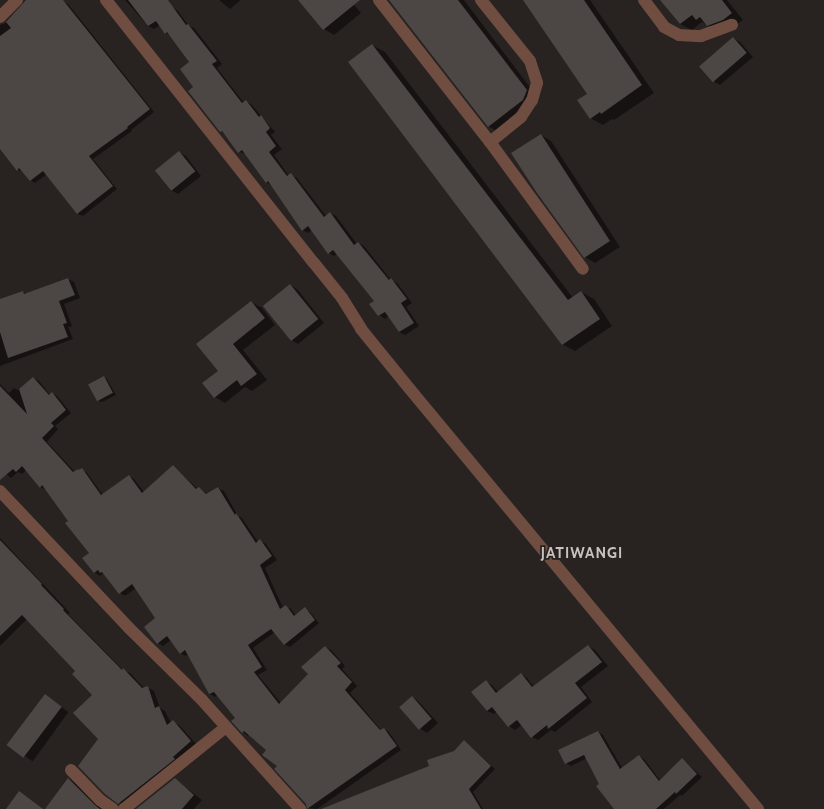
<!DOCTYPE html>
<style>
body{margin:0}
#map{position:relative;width:824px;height:809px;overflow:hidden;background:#282321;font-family:Cabin,sans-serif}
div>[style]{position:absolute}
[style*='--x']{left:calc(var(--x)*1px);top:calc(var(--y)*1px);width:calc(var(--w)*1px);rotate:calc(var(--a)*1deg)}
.shadow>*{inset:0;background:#0007;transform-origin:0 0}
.building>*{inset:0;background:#4c4644;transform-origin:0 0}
.street>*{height:12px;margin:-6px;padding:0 6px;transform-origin:6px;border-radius:6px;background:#6f4d40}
span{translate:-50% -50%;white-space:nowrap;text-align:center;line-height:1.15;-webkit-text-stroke:3.5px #282321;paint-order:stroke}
.district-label{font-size:15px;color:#c8c2bf;font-weight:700;letter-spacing:1px}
</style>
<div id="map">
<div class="shadow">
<i style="clip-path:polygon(27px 0,60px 0,68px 4px,154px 112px,131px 130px,132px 131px,93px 159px,117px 189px,83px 216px,78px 214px,47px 174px,35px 183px,30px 180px,23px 171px,17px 170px,0 148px,0 25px,6px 23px)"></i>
<i style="clip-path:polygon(125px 0,163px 0,178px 11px,188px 25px,194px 28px,222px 64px,217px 68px,244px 103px,246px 101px,252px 105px,275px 132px,271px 135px,282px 149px,274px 155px,289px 176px,291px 175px,297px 178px,326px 216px,330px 213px,336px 216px,357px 244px,358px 243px,364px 246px,391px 280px,397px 283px,412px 303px,406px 307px,419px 326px,405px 335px,399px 332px,389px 316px,385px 319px,379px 315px,375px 301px,337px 254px,334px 256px,329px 253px,312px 230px,308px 233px,302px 230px,272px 186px,266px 182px,246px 154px,239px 152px,198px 103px,190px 63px,171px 36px,166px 33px,160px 25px,154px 29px,148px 26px)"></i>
<i style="clip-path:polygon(219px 0,241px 0,230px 9px)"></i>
<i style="clip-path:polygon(300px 0,350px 0,361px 13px,334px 35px,324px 29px)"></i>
<i style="clip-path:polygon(390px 0,464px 0,538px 98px,500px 133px,488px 126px)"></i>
<i style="clip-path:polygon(524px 0,590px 0,654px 93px,614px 120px,612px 119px,603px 125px,590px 118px,589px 94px)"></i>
<i style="clip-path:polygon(661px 0,727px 0,743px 20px,734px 26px,719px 32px,702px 22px,692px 30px,680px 24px)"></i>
<i style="clip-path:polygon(733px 38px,740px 42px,753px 57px,720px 85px,713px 81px)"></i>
<i style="clip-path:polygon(372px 45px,385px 52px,573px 298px,581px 292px,594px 299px,612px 326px,575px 351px,562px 344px)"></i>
<i style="clip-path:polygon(541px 135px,551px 141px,620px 247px,595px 263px,585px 257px)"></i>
<i style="clip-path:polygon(179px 152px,186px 156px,201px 176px,178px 194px,171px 190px)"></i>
<i style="clip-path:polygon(68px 279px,74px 282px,80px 298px,64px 304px,72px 326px,68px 327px,73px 339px,0 366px,0 300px,23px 292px,26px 294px)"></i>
<i style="clip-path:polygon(290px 285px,297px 289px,324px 323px,298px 344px,291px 340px)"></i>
<i style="clip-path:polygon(251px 302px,262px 308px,275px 325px,243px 350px,267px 380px,252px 391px,245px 387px,225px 403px,215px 397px,219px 371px)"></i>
<i style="clip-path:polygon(104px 377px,107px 379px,116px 395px,102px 402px,99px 401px,90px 385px)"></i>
<i style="clip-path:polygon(33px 378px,39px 381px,50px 395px,52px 393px,57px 396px,71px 413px,55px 426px,58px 429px,47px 442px,75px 472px,82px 470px,87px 473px,103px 495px,129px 476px,134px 479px,144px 492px,173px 467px,198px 489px,199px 488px,208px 494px,218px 488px,224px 491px,238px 516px,242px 518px,258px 542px,260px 541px,266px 544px,277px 560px,265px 568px,283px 608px,286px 606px,291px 609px,296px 616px,305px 609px,310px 612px,319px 623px,290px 647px,284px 644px,275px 632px,253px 648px,267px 670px,258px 675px,281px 703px,309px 674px,325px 647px,331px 650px,345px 666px,342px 669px,357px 686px,350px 693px,381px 730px,384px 729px,389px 732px,401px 750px,317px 809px,308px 808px,306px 803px,267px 750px,249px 734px,248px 736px,243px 732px,233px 721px,236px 719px,218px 695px,215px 697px,210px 694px,189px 654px,186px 656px,180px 653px,171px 640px,163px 646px,158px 643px,157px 618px,136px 588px,125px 596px,120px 593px,107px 576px,103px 573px,100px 576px,94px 572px,90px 553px,70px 521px,46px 490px,40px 487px,26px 470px,22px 474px,18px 472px,11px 478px,0 469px,0 384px,9px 393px,14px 388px,18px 390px)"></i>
<i style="clip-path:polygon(0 538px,70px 613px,68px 614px,123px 670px,130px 673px,144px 688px,147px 687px,154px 691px,160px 708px,165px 711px,171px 723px,173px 722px,179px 725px,197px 745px,126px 807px,106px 793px,94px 695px,77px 671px,27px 619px,0 646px)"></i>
<i style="clip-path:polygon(588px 646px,595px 650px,608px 666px,581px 687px,592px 702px,555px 732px,551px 730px,538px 740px,532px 737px,522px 725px,515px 730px,509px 726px,497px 711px,494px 714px,487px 711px,473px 692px,486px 682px,492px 685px,498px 692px,521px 674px,527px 678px,534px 687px)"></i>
<i style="left:45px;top:695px;width:29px;height:61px;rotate:36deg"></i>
<i style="clip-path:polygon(412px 697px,418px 701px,438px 723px,427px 733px,421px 729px)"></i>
<i style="clip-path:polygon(598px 732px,603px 735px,622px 768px,639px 756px,644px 759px,660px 780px,682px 759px,702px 777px,682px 796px,680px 795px,664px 809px,615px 809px,587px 758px,571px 766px,566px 763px)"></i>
<i style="clip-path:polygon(468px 744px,495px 769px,473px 792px,483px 809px,321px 809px,430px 767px)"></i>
<i style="clip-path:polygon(69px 779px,77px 784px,101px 809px,46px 809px)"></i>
<i style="clip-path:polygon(175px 779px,202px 800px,194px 809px,138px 809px)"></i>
</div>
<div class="building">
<i style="clip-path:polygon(26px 0,63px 0,150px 109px,127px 127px,128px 128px,89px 156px,113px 186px,77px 214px,43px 171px,30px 181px,19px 168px,17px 171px,0 149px,0 36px,11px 28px,6px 22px)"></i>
<i style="clip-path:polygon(128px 0,168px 0,186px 25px,188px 24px,217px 61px,212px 64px,242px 103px,246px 100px,259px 117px,261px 115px,270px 128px,266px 132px,276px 146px,269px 152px,287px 176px,291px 173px,324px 217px,330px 212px,354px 245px,358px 242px,389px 280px,391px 278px,407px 299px,401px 303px,414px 323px,399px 332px,385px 312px,378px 316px,369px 304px,374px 301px,333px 250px,328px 254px,308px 226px,302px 231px,268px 181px,266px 183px,242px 150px,238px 153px,222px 131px,220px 132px,188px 91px,193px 87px,180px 69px,189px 62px,167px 32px,165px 34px,156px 21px,148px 26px)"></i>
<i style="clip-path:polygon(298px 0,360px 0,323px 30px)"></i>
<i style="clip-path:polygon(389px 0,458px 0,527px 90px,523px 100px,488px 127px)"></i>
<i style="clip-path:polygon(523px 0,584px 0,642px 85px,601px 114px,600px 112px,590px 119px,577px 100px,587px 94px)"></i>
<i style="clip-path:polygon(660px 0,722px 0,732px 13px,723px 20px,707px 26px,700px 17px,696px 20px,692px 15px,680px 24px)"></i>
<i style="left:733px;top:37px;width:21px;height:45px;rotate:49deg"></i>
<i style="clip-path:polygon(372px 44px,568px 300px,581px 291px,600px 319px,562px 345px,348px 62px)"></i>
<i style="clip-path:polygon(541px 134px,610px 241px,584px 258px,537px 193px,511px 153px)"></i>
<i style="left:179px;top:151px;width:26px;height:31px;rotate:51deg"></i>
<i style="clip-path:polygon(68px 278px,75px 295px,59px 301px,67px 323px,63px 324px,68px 337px,8px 358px,0 332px,0 299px,23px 291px,24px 294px)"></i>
<i style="left:290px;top:284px;width:45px;height:35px;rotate:51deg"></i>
<i style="clip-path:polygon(251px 301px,265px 318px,233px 344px,257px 374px,241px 386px,237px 380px,214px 398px,202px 383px,218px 371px,196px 344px)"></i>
<i style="left:104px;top:376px;width:19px;height:18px;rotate:62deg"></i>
<i style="clip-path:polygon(33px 377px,49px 395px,52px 392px,66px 410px,51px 423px,54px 426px,42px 438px,73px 472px,78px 469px,79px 470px,82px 468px,101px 495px,129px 475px,142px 493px,173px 465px,196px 489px,199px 487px,206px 494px,218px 487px,235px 515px,236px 513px,256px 543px,260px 539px,272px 556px,260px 565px,280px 609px,286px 605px,294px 616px,305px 607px,315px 620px,284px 645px,271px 629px,248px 645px,262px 667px,254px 672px,279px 704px,308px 674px,301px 667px,325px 646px,341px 663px,337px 666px,352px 682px,345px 690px,380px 730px,384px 728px,397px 746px,307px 809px,306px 804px,274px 769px,277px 766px,262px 755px,266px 750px,244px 731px,242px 733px,231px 721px,235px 718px,214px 692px,209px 694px,185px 650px,180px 654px,167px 636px,157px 644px,144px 627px,155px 618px,132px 584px,119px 594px,102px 572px,100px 573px,98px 570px,94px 573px,82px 558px,89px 553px,65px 523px,68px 521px,42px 485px,40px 488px,22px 466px,16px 472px,13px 469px,0 480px,0 386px,27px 414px,19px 389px)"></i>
<i style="clip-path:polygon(0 540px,42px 584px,41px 585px,64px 609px,63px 610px,122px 670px,123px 668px,142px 688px,148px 686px,155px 708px,159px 706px,167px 725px,173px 720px,191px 741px,173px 757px,175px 759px,118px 804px,105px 794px,78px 766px,98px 739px,73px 713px,92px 695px,72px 674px,75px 671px,22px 615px,0 636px)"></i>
<i style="clip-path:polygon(588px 645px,602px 662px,575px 683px,587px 698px,548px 729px,547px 725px,531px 738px,517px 720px,508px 727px,492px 707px,487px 711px,471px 692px,486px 680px,496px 693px,521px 673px,532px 687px)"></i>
<i style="left:45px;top:694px;width:21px;height:64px;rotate:37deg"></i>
<i style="left:412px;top:696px;width:30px;height:17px;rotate:49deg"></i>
<i style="clip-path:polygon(598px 731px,620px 769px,639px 755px,659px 781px,682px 758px,697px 774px,676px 794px,675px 792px,656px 809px,614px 809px,596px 786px,599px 784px,584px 755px,565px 764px,558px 750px)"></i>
<i style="clip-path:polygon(464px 740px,491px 766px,469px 789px,481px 809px,321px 809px,429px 766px,427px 760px,454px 751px)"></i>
<i style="clip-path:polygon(68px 778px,95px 805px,100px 809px,45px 809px)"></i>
<i style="clip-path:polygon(175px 778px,194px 795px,182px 809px,136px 809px)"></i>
<i style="clip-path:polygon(19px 791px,43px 809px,6px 809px)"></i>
</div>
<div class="street">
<i style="--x:106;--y:0;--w:335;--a:51.7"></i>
<i style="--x:314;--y:263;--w:45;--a:51.3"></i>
<i style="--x:342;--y:298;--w:36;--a:58"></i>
<i style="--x:361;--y:329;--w:68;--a:50.9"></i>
<i style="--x:404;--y:382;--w:555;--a:50.34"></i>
<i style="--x:379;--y:0;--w:180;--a:52"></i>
<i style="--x:490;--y:142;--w:157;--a:53.8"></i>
<i style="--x:481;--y:0;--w:78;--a:51.2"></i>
<i style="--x:530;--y:61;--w:23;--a:72"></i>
<i style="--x:537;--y:83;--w:18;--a:106"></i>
<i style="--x:532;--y:100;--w:20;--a:123"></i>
<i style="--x:521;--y:117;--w:40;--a:141"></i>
<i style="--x:644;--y:0;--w:34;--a:53"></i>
<i style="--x:664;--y:27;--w:17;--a:28"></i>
<i style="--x:679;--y:35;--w:22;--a:3"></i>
<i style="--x:701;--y:36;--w:33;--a:-20"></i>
<i style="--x:0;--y:17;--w:24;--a:-45"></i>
<i style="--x:0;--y:491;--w:188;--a:46.7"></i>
<i style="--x:129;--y:628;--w:103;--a:44.6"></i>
<i style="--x:202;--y:700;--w:147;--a:48"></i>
<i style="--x:71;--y:770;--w:42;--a:46"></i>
<i style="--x:100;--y:800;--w:16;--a:35"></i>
<i style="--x:124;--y:809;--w:131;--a:-38.8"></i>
</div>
<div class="district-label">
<span style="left:582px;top:554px">JATIWANGI</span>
</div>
</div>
